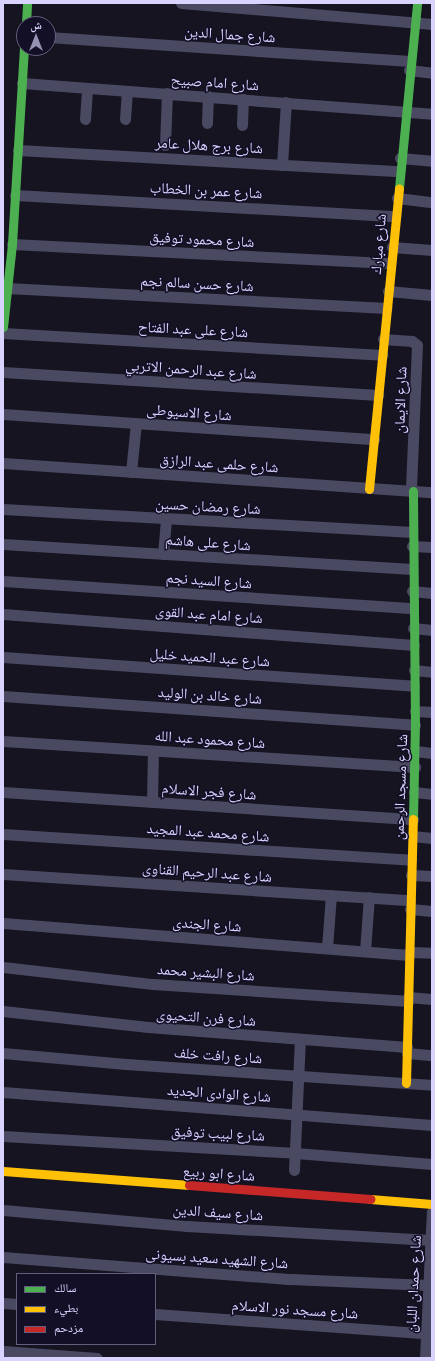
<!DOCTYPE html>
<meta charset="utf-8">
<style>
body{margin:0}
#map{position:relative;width:435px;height:1361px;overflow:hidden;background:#161421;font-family:"Titillium Web","Noto Naskh Arabic",sans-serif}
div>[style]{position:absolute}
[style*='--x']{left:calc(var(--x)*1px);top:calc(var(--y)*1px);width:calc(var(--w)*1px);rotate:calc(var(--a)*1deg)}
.street>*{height:11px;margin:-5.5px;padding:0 5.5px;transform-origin:5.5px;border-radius:5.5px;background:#4a4962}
.fast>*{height:9px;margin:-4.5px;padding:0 4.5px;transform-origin:4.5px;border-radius:4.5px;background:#4caf50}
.slow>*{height:9px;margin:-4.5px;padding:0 4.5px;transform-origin:4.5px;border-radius:4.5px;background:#ffc107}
.jam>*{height:9px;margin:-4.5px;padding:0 4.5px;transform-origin:4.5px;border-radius:4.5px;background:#c62828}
span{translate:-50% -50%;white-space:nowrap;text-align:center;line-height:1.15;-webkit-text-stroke:3px #130f26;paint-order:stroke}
.street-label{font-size:15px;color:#d9d4ff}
.frame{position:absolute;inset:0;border:4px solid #d9d4ff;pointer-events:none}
.legend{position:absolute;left:16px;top:1273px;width:140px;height:72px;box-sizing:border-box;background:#130f26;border:1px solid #625e7d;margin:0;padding:5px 7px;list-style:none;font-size:12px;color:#d9d4ff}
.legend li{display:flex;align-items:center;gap:8px;height:20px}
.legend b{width:20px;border:1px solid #625e7d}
.north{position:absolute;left:16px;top:16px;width:40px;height:40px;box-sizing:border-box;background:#130f26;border:1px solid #625e7d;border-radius:50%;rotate:0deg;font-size:11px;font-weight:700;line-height:16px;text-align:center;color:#d9d4ff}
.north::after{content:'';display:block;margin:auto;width:14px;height:18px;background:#9591b1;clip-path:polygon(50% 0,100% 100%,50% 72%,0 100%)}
</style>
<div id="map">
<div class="street">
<i style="--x:181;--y:3;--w:252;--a:4.8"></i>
<i style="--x:48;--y:37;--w:363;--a:3.8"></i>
<i style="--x:409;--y:70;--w:23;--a:7"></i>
<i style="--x:22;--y:83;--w:411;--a:4.3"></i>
<i style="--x:85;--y:119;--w:31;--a:-86"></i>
<i style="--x:125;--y:119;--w:28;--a:-86"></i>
<i style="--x:207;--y:123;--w:27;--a:-88"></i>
<i style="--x:242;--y:125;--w:26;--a:-88"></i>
<i style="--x:165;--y:145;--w:52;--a:-87.8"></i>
<i style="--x:18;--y:150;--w:382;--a:3.2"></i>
<i style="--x:400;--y:158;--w:32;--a:5"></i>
<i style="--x:282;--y:165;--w:63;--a:-86.4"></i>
<i style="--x:15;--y:195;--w:381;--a:3.2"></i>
<i style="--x:397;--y:198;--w:35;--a:7"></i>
<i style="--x:12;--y:244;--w:378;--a:2.9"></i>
<i style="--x:392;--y:247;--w:40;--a:4.3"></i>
<i style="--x:7;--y:288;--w:380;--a:3"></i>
<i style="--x:388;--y:291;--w:44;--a:5.2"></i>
<i style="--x:3;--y:333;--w:380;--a:3.3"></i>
<i style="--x:383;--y:339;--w:29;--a:4"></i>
<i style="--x:412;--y:341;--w:6;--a:39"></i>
<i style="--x:417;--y:345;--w:146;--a:92.4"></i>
<i style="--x:3;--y:372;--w:376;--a:3.5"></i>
<i style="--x:3;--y:414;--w:372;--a:3.9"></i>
<i style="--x:3;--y:463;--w:430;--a:3.9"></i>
<i style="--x:131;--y:472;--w:49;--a:-84.2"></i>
<i style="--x:3;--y:509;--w:410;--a:3.2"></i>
<i style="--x:3;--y:544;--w:410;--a:3.5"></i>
<i style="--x:412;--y:546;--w:20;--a:3"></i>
<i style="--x:163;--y:554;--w:36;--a:-85"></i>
<i style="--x:3;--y:581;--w:411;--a:3.8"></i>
<i style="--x:412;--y:591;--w:20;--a:6"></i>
<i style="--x:3;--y:614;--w:412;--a:4.3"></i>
<i style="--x:413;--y:628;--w:19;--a:6"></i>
<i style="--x:3;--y:657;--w:412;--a:4"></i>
<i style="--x:414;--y:670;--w:18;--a:6"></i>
<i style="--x:3;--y:696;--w:413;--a:4"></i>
<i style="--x:415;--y:711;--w:17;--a:3"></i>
<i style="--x:3;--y:741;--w:413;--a:3.6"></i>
<i style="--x:415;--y:751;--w:17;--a:7"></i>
<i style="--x:3;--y:792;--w:411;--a:3.8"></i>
<i style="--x:414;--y:792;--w:18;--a:6"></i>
<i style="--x:152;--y:802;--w:51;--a:-88.9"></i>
<i style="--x:3;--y:834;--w:409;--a:3.6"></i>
<i style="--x:412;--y:836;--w:20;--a:6"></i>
<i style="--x:3;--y:874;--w:408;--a:3.7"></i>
<i style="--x:411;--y:875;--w:21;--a:3"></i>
<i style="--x:410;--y:909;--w:22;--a:5"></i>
<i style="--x:3;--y:923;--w:407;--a:4.5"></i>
<i style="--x:327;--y:948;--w:53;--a:-85.7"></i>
<i style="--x:365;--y:951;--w:54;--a:-85.8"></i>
<i style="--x:409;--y:952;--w:23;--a:2"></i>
<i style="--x:3;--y:967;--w:151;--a:6.5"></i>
<i style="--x:153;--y:984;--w:256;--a:3.8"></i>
<i style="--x:408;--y:997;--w:24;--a:5"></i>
<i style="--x:3;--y:1011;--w:146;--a:6.3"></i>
<i style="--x:148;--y:1027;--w:260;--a:4.4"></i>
<i style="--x:3;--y:1053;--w:123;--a:5.1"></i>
<i style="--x:126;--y:1064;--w:307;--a:3.9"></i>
<i style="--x:407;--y:1053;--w:25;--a:5"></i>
<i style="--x:3;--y:1092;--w:430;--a:4.4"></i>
<i style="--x:3;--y:1136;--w:293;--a:3.3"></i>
<i style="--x:296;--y:1153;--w:136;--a:4.6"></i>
<i style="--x:294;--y:1170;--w:131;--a:-87.4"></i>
<i style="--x:3;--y:1210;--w:185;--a:5"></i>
<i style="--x:187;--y:1226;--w:244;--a:3.3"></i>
<i style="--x:3;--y:1257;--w:289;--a:4.4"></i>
<i style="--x:291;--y:1279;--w:137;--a:2.5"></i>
<i style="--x:3;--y:1303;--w:14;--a:4"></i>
<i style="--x:155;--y:1314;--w:278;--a:4.1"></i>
<i style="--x:3;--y:1351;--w:94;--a:4.3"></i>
<i style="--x:425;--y:1358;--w:146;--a:-87.3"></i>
</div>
<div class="fast">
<i style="--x:26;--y:24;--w:21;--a:-87"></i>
<i style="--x:399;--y:188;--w:186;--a:-84.4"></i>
<i style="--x:3;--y:327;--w:83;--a:-83.8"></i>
<i style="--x:12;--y:244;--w:196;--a:-86.5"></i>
<i style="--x:413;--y:819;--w:94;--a:-88.8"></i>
<i style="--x:415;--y:725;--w:234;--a:-90.5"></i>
</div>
<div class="slow">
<i style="--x:369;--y:489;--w:302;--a:-84.3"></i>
<i style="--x:406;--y:1083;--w:264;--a:-88.5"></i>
<i style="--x:3;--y:1171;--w:187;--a:4.3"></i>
<i style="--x:370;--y:1199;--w:62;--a:4.6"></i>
</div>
<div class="jam">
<i style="--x:189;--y:1185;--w:182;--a:4.4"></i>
</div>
<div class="street-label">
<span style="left:230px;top:34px;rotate:4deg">شارع جمال الدين</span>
<span style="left:215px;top:82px;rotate:4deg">شارع امام صبيح</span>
<span style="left:209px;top:145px;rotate:3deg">شارع برج هلال عامر</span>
<span style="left:206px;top:190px;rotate:3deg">شارع عمر بن الخطاب</span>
<span style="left:202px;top:239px;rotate:3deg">شارع محمود توفيق</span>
<span style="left:378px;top:244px;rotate:-85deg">شارع مبارك</span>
<span style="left:197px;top:283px;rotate:3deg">شارع حسن سالم نجم</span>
<span style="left:193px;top:329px;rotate:3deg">شارع على عبد الفتاح</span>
<span style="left:191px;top:369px;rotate:4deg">شارع عبد الرحمن الاتربي</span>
<span style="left:400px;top:400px;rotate:-88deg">شارع الايمان</span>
<span style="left:189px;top:412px;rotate:4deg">شارع الاسيوطى</span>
<span style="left:219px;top:463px;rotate:4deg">شارع حلمى عبد الرازق</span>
<span style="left:208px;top:506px;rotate:3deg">شارع رمضان حسين</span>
<span style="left:208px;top:542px;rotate:4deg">شارع على هاشم</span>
<span style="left:209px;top:580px;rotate:4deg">شارع السيد نجم</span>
<span style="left:209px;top:614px;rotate:4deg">شارع امام عبد القوى</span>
<span style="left:210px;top:657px;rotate:4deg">شارع عبد الحميد خليل</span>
<span style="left:210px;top:695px;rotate:4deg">شارع خالد بن الوليد</span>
<span style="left:210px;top:739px;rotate:4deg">شارع محمود عبد الله</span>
<span style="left:400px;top:787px;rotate:-88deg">شارع مسجد الرحمن</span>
<span style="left:209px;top:791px;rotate:4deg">شارع فجر الاسلام</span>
<span style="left:208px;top:832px;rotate:4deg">شارع محمد عبد المجيد</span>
<span style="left:207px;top:872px;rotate:4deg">شارع عبد الرحيم القناوى</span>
<span style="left:207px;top:924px;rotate:4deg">شارع الجندى</span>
<span style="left:206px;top:972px;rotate:4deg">شارع البشير محمد</span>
<span style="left:206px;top:1017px;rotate:4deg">شارع فرن التحيوى</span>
<span style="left:218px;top:1055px;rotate:4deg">شارع رافت خلف</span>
<span style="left:219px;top:1093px;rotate:4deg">شارع الوادى الجديد</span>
<span style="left:218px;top:1133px;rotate:3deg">شارع لبيب توفيق</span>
<span style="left:219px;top:1173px;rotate:4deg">شارع ابو ربيع</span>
<span style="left:218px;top:1212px;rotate:4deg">شارع سيف الدين</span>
<span style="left:217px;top:1258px;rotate:4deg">شارع الشهيد سعيد بسيونى</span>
<span style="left:413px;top:1284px;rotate:-87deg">شارع حمدان اللبان</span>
<span style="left:295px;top:1309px;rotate:4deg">شارع مسجد نور الاسلام</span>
</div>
<div class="frame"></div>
<ul class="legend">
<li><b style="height:5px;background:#4caf50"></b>سالك</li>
<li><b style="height:5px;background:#ffc107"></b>بطيء</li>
<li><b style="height:5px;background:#c62828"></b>مزدحم</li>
</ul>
<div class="north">ش</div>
</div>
